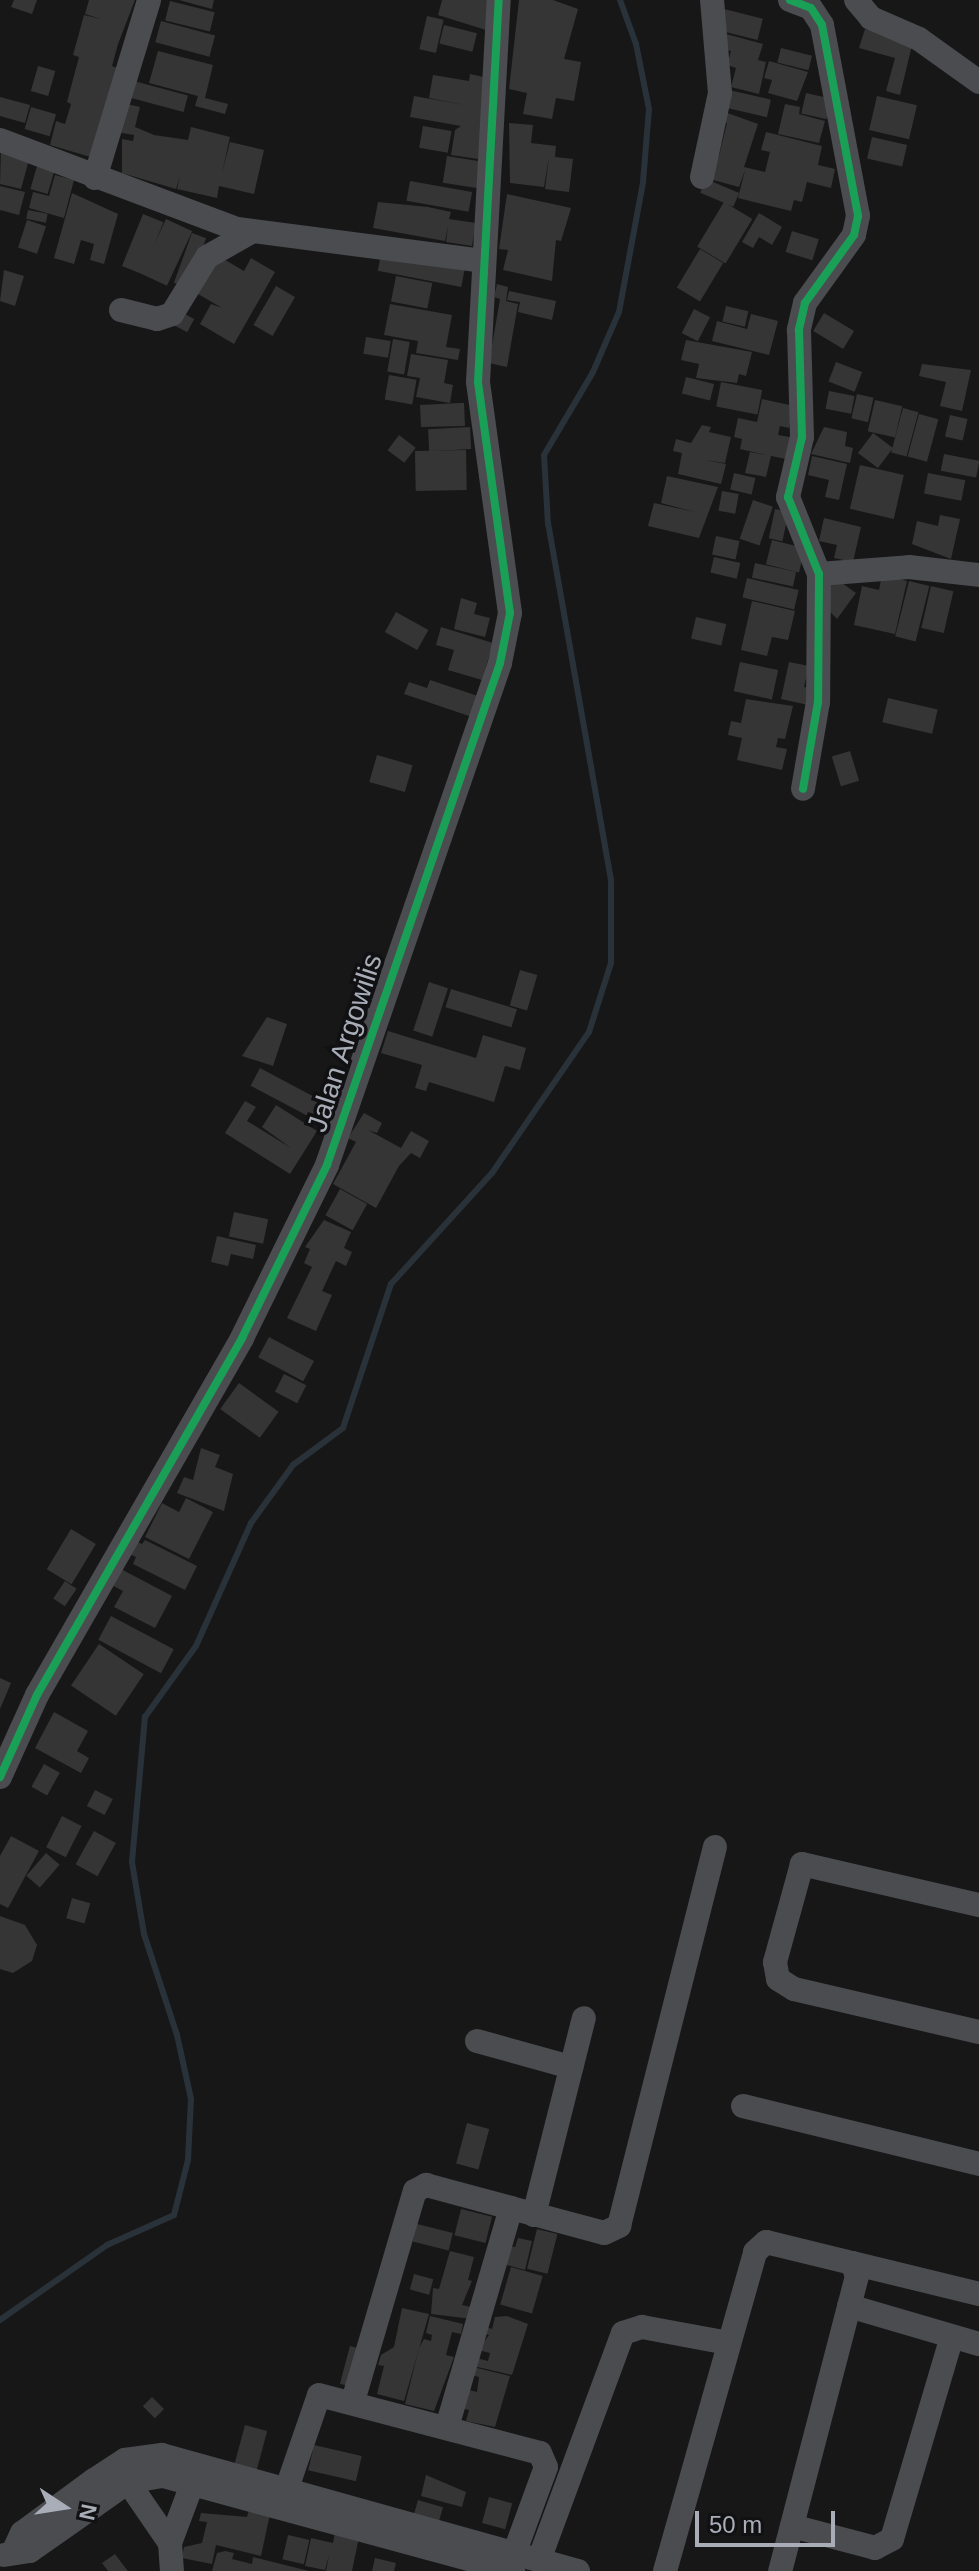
<!DOCTYPE html>
<style>
body{margin:0}
#map{position:relative;width:979px;height:2571px;overflow:hidden;background:#171717;font-family:Helvetica,sans-serif}
div>[style]{position:absolute}
[style*='--x']{left:calc(var(--x)*1px);top:calc(var(--y)*1px);width:calc(var(--w)*1px);rotate:calc(var(--a)*1deg)}
.stream>*{height:6px;margin:-3px;padding:0 3px;transform-origin:3px;border-radius:3px;background:#2a3239}
.building>*{inset:0;background:#353536;transform-origin:0 0}
.minor>*{height:24px;margin:-12px;padding:0 12px;transform-origin:12px;border-radius:12px;background:#4b4c50}
.cycleway>*{height:8px;margin:-4px;padding:0 4px;transform-origin:4px;border-radius:4px;background:#1a9f57}
span{translate:-50% -50%;white-space:nowrap;text-align:center;line-height:1.15;-webkit-text-stroke:7px #111113;paint-order:stroke}
.street-label{font-size:28px;color:#a8adb8}
.north{position:absolute;left:24px;top:2467px;width:80px;height:80px;-webkit-text-stroke:6px #111113;paint-order:stroke;rotate:102deg;font-size:22px;font-weight:700;line-height:32px;text-align:center;color:#a8adb8}
.north::after{content:'';display:block;margin:auto;width:28px;height:36px;background:#a8adb8;clip-path:polygon(50% 0,100% 100%,50% 72%,0 100%)}
.scale{position:absolute;left:695px;top:2511px;width:140px;height:36px;box-sizing:border-box;border:4px solid #a8adb8;border-top:0;padding-left:10px;font-size:24px;line-height:28px;white-space:nowrap;color:#a8adb8;-webkit-text-stroke:6px #111113;paint-order:stroke}
</style>
<div id="map">
<div class="stream">
<i style="--x:0;--y:2320;--w:131;--a:-35"></i>
<i style="--x:107;--y:2245;--w:73;--a:-24.1"></i>
<i style="--x:174;--y:2215;--w:57;--a:-75.7"></i>
<i style="--x:188;--y:2160;--w:61;--a:-87.2"></i>
<i style="--x:191;--y:2099;--w:66;--a:-102.3"></i>
<i style="--x:177;--y:2035;--w:106;--a:-108.1"></i>
<i style="--x:144;--y:1934;--w:73;--a:-99.5"></i>
<i style="--x:132;--y:1862;--w:146;--a:-84.9"></i>
<i style="--x:145;--y:1717;--w:87;--a:-54.3"></i>
<i style="--x:196;--y:1646;--w:135;--a:-65.9"></i>
<i style="--x:251;--y:1523;--w:72;--a:-54.1"></i>
<i style="--x:293;--y:1465;--w:62;--a:-36.5"></i>
<i style="--x:343;--y:1428;--w:152;--a:-71.6"></i>
<i style="--x:391;--y:1284;--w:150;--a:-47.7"></i>
<i style="--x:492;--y:1173;--w:171;--a:-55.5"></i>
<i style="--x:589;--y:1032;--w:72;--a:-72.3"></i>
<i style="--x:611;--y:963;--w:83;--a:-90"></i>
<i style="--x:611;--y:880;--w:362;--a:-100"></i>
<i style="--x:548;--y:524;--w:69;--a:-93.3"></i>
<i style="--x:544;--y:455;--w:96;--a:-59.4"></i>
<i style="--x:593;--y:372;--w:65;--a:-66.6"></i>
<i style="--x:619;--y:312;--w:132;--a:-79.5"></i>
<i style="--x:643;--y:182;--w:73;--a:-85.3"></i>
<i style="--x:649;--y:109;--w:66;--a:-101.3"></i>
<i style="--x:636;--y:44;--w:47;--a:-110"></i>
</div>
<div class="building">
<i style="clip-path:polygon(14px 0,37px 0,32px 14px,11px 7px)"></i>
<i style="clip-path:polygon(89px 0,135px 0,118px 44px,112px 66px,117px 68px,94px 158px,50px 145px,56px 121px,65px 124px,71px 104px,67px 102px,79px 57px,73px 55px,84px 15px,101px 19px,85px 14px)"></i>
<i style="clip-path:polygon(179px 0,214px 0,212px 9px)"></i>
<i style="clip-path:polygon(442px 0,493px 0,486px 30px,438px 15px)"></i>
<i style="clip-path:polygon(519px 0,553px 0,578px 9px,564px 59px,581px 62px,574px 101px,556px 98px,552px 119px,523px 114px,527px 93px,509px 89px)"></i>
<i style="left:170px;top:1px;width:46px;height:20px;rotate:14deg"></i>
<i style="left:724px;top:9px;width:40px;height:22px;rotate:14deg"></i>
<i style="left:427px;top:16px;width:17px;height:34px;rotate:13deg"></i>
<i style="left:161px;top:21px;width:56px;height:22px;rotate:15deg"></i>
<i style="left:444px;top:25px;width:34px;height:19px;rotate:14deg"></i>
<i style="clip-path:polygon(865px 29px,913px 41px,900px 95px,886px 91px,895px 58px,859px 48px)"></i>
<i style="clip-path:polygon(726px 34px,763px 44px,758px 60px,766px 62px,759px 94px,731px 87px,736px 68px,727px 65px,731px 51px,722px 49px)"></i>
<i style="left:781px;top:48px;width:32px;height:15px;rotate:14deg"></i>
<i style="clip-path:polygon(158px 51px,213px 65px,205px 98px,228px 104px,225px 114px,195px 106px,198px 96px,149px 83px)"></i>
<i style="clip-path:polygon(769px 61px,808px 72px,797px 101px,768px 93px,772px 80px,764px 78px)"></i>
<i style="left:38px;top:66px;width:18px;height:26px;rotate:16deg"></i>
<i style="clip-path:polygon(470px 74px,488px 78px,478px 159px,451px 155px,455px 130px,461px 126px,410px 117px,414px 96px,465px 105px,429px 98px,433px 75px,469px 81px)"></i>
<i style="left:130px;top:80px;width:60px;height:17px;rotate:15deg"></i>
<i style="left:729px;top:90px;width:43px;height:18px;rotate:13deg"></i>
<i style="left:806px;top:93px;width:26px;height:21px;rotate:13deg"></i>
<i style="left:877px;top:96px;width:41px;height:35px;rotate:13deg"></i>
<i style="clip-path:polygon(0 97px,30px 105px,25px 123px,0 116px)"></i>
<i style="clip-path:polygon(122px 103px,140px 107px,135px 127px,154px 135px,188px 140px,191px 127px,230px 137px,222px 173px,230px 142px,264px 150px,254px 194px,219px 186px,217px 198px,177px 189px,180px 176px,176px 189px,122px 173px,122px 139px,133px 141px,134px 135px,116px 132px)"></i>
<i style="clip-path:polygon(785px 104px,800px 107px,799px 114px,825px 121px,819px 143px,778px 134px)"></i>
<i style="left:31px;top:107px;width:26px;height:23px;rotate:16deg"></i>
<i style="clip-path:polygon(719px 110px,758px 124px,744px 167px,765px 172px,770px 152px,761px 150px,766px 132px,822px 146px,818px 165px,835px 169px,831px 188px,807px 182px,802px 202px,794px 200px,791px 211px,738px 198px,745px 170px,739px 187px,706px 178px,719px 156px,727px 123px,716px 120px)"></i>
<i style="clip-path:polygon(509px 123px,533px 125px,531px 143px,556px 146px,555px 157px,573px 159px,569px 192px,545px 189px,549px 156px,544px 187px,510px 183px)"></i>
<i style="left:423px;top:126px;width:29px;height:22px;rotate:10deg"></i>
<i style="left:872px;top:137px;width:36px;height:22px;rotate:13deg"></i>
<i style="clip-path:polygon(1px 149px,30px 156px,21px 189px,0 184px)"></i>
<i style="left:447px;top:156px;width:36px;height:27px;rotate:9deg"></i>
<i style="left:37px;top:166px;width:18px;height:24px;rotate:16deg"></i>
<i style="clip-path:polygon(55px 175px,74px 180px,64px 218px,29px 208px,33px 192px,49px 196px)"></i>
<i style="left:706px;top:179px;width:36px;height:15px;rotate:23deg"></i>
<i style="left:410px;top:181px;width:63px;height:20px;rotate:10deg"></i>
<i style="clip-path:polygon(0 186px,25px 192px,19px 215px,0 210px)"></i>
<i style="clip-path:polygon(72px 193px,118px 214px,104px 264px,90px 260px,94px 244px,81px 240px,74px 264px,54px 258px)"></i>
<i style="clip-path:polygon(507px 194px,571px 208px,561px 241px,556px 240px,552px 281px,503px 270px,508px 250px,499px 249px)"></i>
<i style="clip-path:polygon(378px 202px,428px 207px,451px 212px,449px 219px,476px 223px,472px 246px,446px 242px,448px 226px,445px 241px,373px 228px)"></i>
<i style="left:724px;top:202px;width:33px;height:52px;rotate:31deg"></i>
<i style="left:28px;top:210px;width:20px;height:9px;rotate:11deg"></i>
<i style="clip-path:polygon(759px 213px,782px 227px,772px 245px,759px 237px,753px 248px,742px 242px)"></i>
<i style="left:143px;top:214px;width:22px;height:56px;rotate:22deg"></i>
<i style="left:166px;top:219px;width:29px;height:60px;rotate:25deg"></i>
<i style="left:27px;top:220px;width:20px;height:29px;rotate:18deg"></i>
<i style="left:792px;top:231px;width:28px;height:22px;rotate:17deg"></i>
<i style="left:192px;top:233px;width:15px;height:53px;rotate:20deg"></i>
<i style="left:700px;top:249px;width:27px;height:45px;rotate:31deg"></i>
<i style="clip-path:polygon(215px 254px,244px 271px,251px 258px,275px 272px,234px 344px,200px 324px,211px 304px,222px 308px,193px 291px)"></i>
<i style="left:381px;top:254px;width:85px;height:17px;rotate:11deg"></i>
<i style="clip-path:polygon(4px 270px,24px 276px,15px 306px,0 301px)"></i>
<i style="left:396px;top:276px;width:37px;height:26px;rotate:11deg"></i>
<i style="clip-path:polygon(497px 284px,508px 287px,506px 301px,518px 304px,507px 367px,489px 363px,500px 299px,494px 297px)"></i>
<i style="left:276px;top:286px;width:22px;height:45px;rotate:30deg"></i>
<i style="clip-path:polygon(509px 291px,556px 301px,552px 320px,518px 312px,520px 302px,507px 300px)"></i>
<i style="clip-path:polygon(390px 304px,452px 315px,446px 347px,460px 349px,458px 360px,416px 353px,418px 341px,384px 335px)"></i>
<i style="left:726px;top:306px;width:23px;height:16px;rotate:13deg"></i>
<i style="left:694px;top:309px;width:18px;height:27px;rotate:27deg"></i>
<i style="left:181px;top:312px;width:15px;height:15px;rotate:28deg"></i>
<i style="left:824px;top:313px;width:35px;height:21px;rotate:31deg"></i>
<i style="clip-path:polygon(751px 314px,778px 321px,769px 355px,712px 341px,717px 321px,747px 329px)"></i>
<i style="left:366px;top:337px;width:25px;height:17px;rotate:9deg"></i>
<i style="left:393px;top:339px;width:17px;height:33px;rotate:10deg"></i>
<i style="clip-path:polygon(686px 340px,752px 352px,746px 376px,739px 374px,737px 383px,696px 378px,699px 364px,681px 360px)"></i>
<i style="clip-path:polygon(411px 354px,448px 360px,444px 383px,453px 385px,450px 403px,416px 397px,420px 378px,407px 376px)"></i>
<i style="left:836px;top:362px;width:28px;height:21px;rotate:21deg"></i>
<i style="clip-path:polygon(922px 364px,971px 370px,962px 411px,940px 406px,946px 382px,919px 376px)"></i>
<i style="left:389px;top:375px;width:28px;height:25px;rotate:10deg"></i>
<i style="left:686px;top:377px;width:29px;height:17px;rotate:14deg"></i>
<i style="left:721px;top:382px;width:42px;height:25px;rotate:11deg"></i>
<i style="left:829px;top:391px;width:26px;height:18px;rotate:11deg"></i>
<i style="left:857px;top:394px;width:17px;height:25px;rotate:13deg"></i>
<i style="clip-path:polygon(762px 399px,794px 406px,789px 428px,780px 426px,778px 435px,795px 438px,786px 459px,771px 456px,766px 477px,745px 473px,750px 452px,766px 455px,740px 449px,742px 439px,734px 437px,738px 418px,757px 422px)"></i>
<i style="left:875px;top:400px;width:28px;height:32px;rotate:13deg"></i>
<i style="clip-path:polygon(460px 403px,464px 403px,465px 426px,421px 427px,420px 405px)"></i>
<i style="left:903px;top:408px;width:16px;height:46px;rotate:15deg"></i>
<i style="left:919px;top:414px;width:20px;height:44px;rotate:15deg"></i>
<i style="left:950px;top:415px;width:18px;height:22px;rotate:13deg"></i>
<i style="clip-path:polygon(702px 425px,711px 427px,709px 432px,731px 437px,725px 463px,705px 460px,726px 464px,721px 484px,678px 474px,682px 453px,673px 451px,676px 439px,691px 443px)"></i>
<i style="left:470px;top:427px;width:22px;height:42px;rotate:87deg"></i>
<i style="clip-path:polygon(824px 427px,847px 432px,845px 446px,853px 448px,850px 463px,811px 454px)"></i>
<i style="left:873px;top:433px;width:25px;height:25px;rotate:37deg"></i>
<i style="left:399px;top:435px;width:21px;height:19px;rotate:37deg"></i>
<i style="left:466px;top:450px;width:40px;height:51px;rotate:89deg"></i>
<i style="left:944px;top:454px;width:36px;height:17px;rotate:11deg"></i>
<i style="clip-path:polygon(812px 456px,847px 464px,839px 500px,825px 497px,829px 480px,808px 475px)"></i>
<i style="left:860px;top:465px;width:45px;height:45px;rotate:13deg"></i>
<i style="left:734px;top:473px;width:22px;height:17px;rotate:13deg"></i>
<i style="left:928px;top:473px;width:38px;height:21px;rotate:11deg"></i>
<i style="clip-path:polygon(667px 476px,718px 487px,699px 538px,648px 526px,654px 503px,695px 512px,661px 503px)"></i>
<i style="left:722px;top:491px;width:17px;height:20px;rotate:10deg"></i>
<i style="left:753px;top:500px;width:21px;height:41px;rotate:19deg"></i>
<i style="left:775px;top:509px;width:14px;height:30px;rotate:12deg"></i>
<i style="clip-path:polygon(940px 515px,960px 519px,951px 559px,912px 544px,917px 521px,938px 526px)"></i>
<i style="clip-path:polygon(824px 518px,861px 527px,853px 562px,834px 558px,837px 545px,819px 541px)"></i>
<i style="left:716px;top:536px;width:24px;height:19px;rotate:12deg"></i>
<i style="left:772px;top:540px;width:34px;height:25px;rotate:14deg"></i>
<i style="left:714px;top:557px;width:27px;height:16px;rotate:13deg"></i>
<i style="left:755px;top:563px;width:42px;height:15px;rotate:12deg"></i>
<i style="clip-path:polygon(882px 575px,907px 581px,895px 634px,854px 625px,862px 586px,879px 590px)"></i>
<i style="left:747px;top:578px;width:53px;height:20px;rotate:13deg"></i>
<i style="clip-path:polygon(835px 578px,856px 593px,837px 619px,819px 600px)"></i>
<i style="left:909px;top:581px;width:21px;height:57px;rotate:14deg"></i>
<i style="left:931px;top:586px;width:23px;height:43px;rotate:13deg"></i>
<i style="clip-path:polygon(461px 598px,477px 603px,474px 614px,490px 618px,485px 637px,454px 629px)"></i>
<i style="clip-path:polygon(752px 601px,795px 611px,788px 640px,772px 637px,767px 656px,741px 650px)"></i>
<i style="left:396px;top:612px;width:37px;height:23px;rotate:29deg"></i>
<i style="left:696px;top:617px;width:31px;height:22px;rotate:13deg"></i>
<i style="clip-path:polygon(441px 627px,493px 643px,482px 680px,448px 670px,454px 650px,436px 645px)"></i>
<i style="left:740px;top:662px;width:39px;height:30px;rotate:12deg"></i>
<i style="clip-path:polygon(789px 662px,809px 666px,804px 687px,816px 689px,813px 706px,781px 699px)"></i>
<i style="clip-path:polygon(430px 680px,478px 696px,472px 717px,404px 694px,409px 682px,427px 688px)"></i>
<i style="left:888px;top:698px;width:51px;height:25px;rotate:13deg"></i>
<i style="clip-path:polygon(746px 699px,793px 706px,785px 739px,778px 738px,776px 747px,787px 749px,782px 770px,737px 760px,742px 738px,728px 735px,731px 721px,741px 723px)"></i>
<i style="left:850px;top:751px;width:31px;height:19px;rotate:73deg"></i>
<i style="left:377px;top:755px;width:37px;height:28px;rotate:16deg"></i>
<i style="left:520px;top:970px;width:18px;height:37px;rotate:16deg"></i>
<i style="left:429px;top:982px;width:20px;height:51px;rotate:18deg"></i>
<i style="left:451px;top:989px;width:69px;height:19px;rotate:17deg"></i>
<i style="clip-path:polygon(267px 1017px,287px 1024px,273px 1066px,242px 1056px)"></i>
<i style="clip-path:polygon(388px 1031px,476px 1058px,483px 1035px,526px 1048px,520px 1070px,505px 1066px,494px 1102px,429px 1082px,426px 1091px,415px 1088px,422px 1065px,381px 1053px)"></i>
<i style="left:260px;top:1068px;width:69px;height:20px;rotate:28deg"></i>
<i style="clip-path:polygon(245px 1101px,256px 1107px,247px 1121px,291px 1148px,262px 1127px,276px 1105px,317px 1131px,290px 1174px,225px 1133px)"></i>
<i style="clip-path:polygon(364px 1113px,382px 1123px,377px 1133px,368px 1130px,401px 1148px,411px 1131px,429px 1141px,420px 1158px,411px 1153px,399px 1166px,376px 1208px,333px 1184px,356px 1142px,348px 1138px)"></i>
<i style="left:340px;top:1189px;width:31px;height:30px;rotate:29deg"></i>
<i style="left:234px;top:1212px;width:35px;height:25px;rotate:12deg"></i>
<i style="clip-path:polygon(324px 1220px,351px 1232px,344px 1248px,352px 1252px,346px 1266px,336px 1261px,322px 1291px,332px 1295px,316px 1331px,287px 1318px,312px 1267px,304px 1263px,310px 1249px,305px 1247px)"></i>
<i style="clip-path:polygon(217px 1236px,256px 1245px,253px 1259px,231px 1254px,228px 1266px,211px 1262px)"></i>
<i style="left:269px;top:1337px;width:51px;height:23px;rotate:28deg"></i>
<i style="left:284px;top:1374px;width:25px;height:20px;rotate:27deg"></i>
<i style="left:239px;top:1383px;width:49px;height:32px;rotate:36deg"></i>
<i style="clip-path:polygon(201px 1448px,220px 1455px,215px 1467px,233px 1474px,224px 1511px,177px 1493px,184px 1477px,193px 1480px)"></i>
<i style="clip-path:polygon(186px 1498px,213px 1512px,189px 1559px,145px 1537px,162px 1503px,179px 1512px)"></i>
<i style="left:71px;top:1529px;width:29px;height:47px;rotate:31deg"></i>
<i style="clip-path:polygon(133px 1540px,142px 1544px,145px 1540px,197px 1566px,185px 1590px,133px 1564px,136px 1557px,127px 1553px)"></i>
<i style="clip-path:polygon(119px 1568px,172px 1596px,155px 1628px,114px 1607px,123px 1591px,110px 1584px)"></i>
<i style="left:65px;top:1581px;width:14px;height:21px;rotate:34deg"></i>
<i style="left:111px;top:1616px;width:71px;height:27px;rotate:28deg"></i>
<i style="left:99px;top:1644px;width:54px;height:50px;rotate:34deg"></i>
<i style="clip-path:polygon(0 1678px,11px 1683px,0 1709px)"></i>
<i style="clip-path:polygon(54px 1712px,88px 1731px,77px 1751px,89px 1758px,81px 1773px,35px 1748px)"></i>
<i style="left:44px;top:1764px;width:18px;height:26px;rotate:29deg"></i>
<i style="left:95px;top:1790px;width:20px;height:18px;rotate:27deg"></i>
<i style="left:62px;top:1816px;width:22px;height:35px;rotate:27deg"></i>
<i style="left:94px;top:1831px;width:25px;height:38px;rotate:29deg"></i>
<i style="clip-path:polygon(11px 1836px,39px 1851px,8px 1908px,0 1904px,0 1856px)"></i>
<i style="left:46px;top:1853px;width:18px;height:30px;rotate:41deg"></i>
<i style="left:72px;top:1898px;width:19px;height:21px;rotate:16deg"></i>
<i style="clip-path:polygon(0 1916px,25px 1925px,37px 1945px,32px 1961px,13px 1973px,0 1969px)"></i>
<i style="left:467px;top:2123px;width:23px;height:42px;rotate:15deg"></i>
<i style="left:461px;top:2209px;width:32px;height:27px;rotate:14deg"></i>
<i style="left:417px;top:2224px;width:37px;height:18px;rotate:14deg"></i>
<i style="left:537px;top:2229px;width:21px;height:41px;rotate:14deg"></i>
<i style="clip-path:polygon(518px 2238px,532px 2241px,525px 2270px,503px 2264px,508px 2246px,515px 2247px)"></i>
<i style="clip-path:polygon(450px 2251px,474px 2257px,468px 2280px,472px 2281px,462px 2305px,475px 2308px,472px 2319px,431px 2314px,433px 2288px,439px 2289px)"></i>
<i style="left:511px;top:2267px;width:33px;height:39px;rotate:16deg"></i>
<i style="left:414px;top:2274px;width:20px;height:16px;rotate:15deg"></i>
<i style="clip-path:polygon(402px 2308px,429px 2314px,404px 2401px,377px 2394px,384px 2366px,378px 2365px,381px 2355px,394px 2347px)"></i>
<i style="clip-path:polygon(430px 2316px,463px 2324px,461px 2334px,452px 2332px,446px 2355px,454px 2357px,434px 2411px,405px 2404px,419px 2348px,424px 2339px,431px 2341px,432px 2335px,426px 2333px)"></i>
<i style="clip-path:polygon(507px 2316px,528px 2324px,512px 2375px,473px 2366px,476px 2358px,488px 2361px,490px 2353px,478px 2350px,489px 2335px,482px 2333px,483px 2326px,492px 2329px,495px 2317px)"></i>
<i style="left:350px;top:2346px;width:11px;height:39px;rotate:15deg"></i>
<i style="clip-path:polygon(473px 2367px,510px 2376px,495px 2427px,466px 2421px,469px 2410px,460px 2408px,465px 2389px,477px 2392px,479px 2377px,471px 2375px)"></i>
<i style="left:152px;top:2397px;width:17px;height:13px;rotate:45deg"></i>
<i style="left:245px;top:2425px;width:23px;height:41px;rotate:15deg"></i>
<i style="left:314px;top:2445px;width:49px;height:26px;rotate:13deg"></i>
<i style="clip-path:polygon(426px 2475px,466px 2492px,462px 2507px,421px 2496px)"></i>
<i style="left:489px;top:2497px;width:24px;height:27px;rotate:15deg"></i>
<i style="left:418px;top:2500px;width:26px;height:16px;rotate:16deg"></i>
<i style="clip-path:polygon(249px 2510px,270px 2514px,261px 2556px,216px 2545px,212px 2564px,182px 2558px,184px 2547px,202px 2543px,207px 2522px,199px 2521px,201px 2513px,247px 2517px)"></i>
<i style="clip-path:polygon(335px 2532px,359px 2537px,352px 2571px,326px 2571px,329px 2555px,325px 2570px,305px 2566px,311px 2538px,333px 2543px)"></i>
<i style="left:288px;top:2535px;width:22px;height:25px;rotate:13deg"></i>
<i style="clip-path:polygon(225px 2551px,234px 2553px,232px 2559px,252px 2564px,253px 2557px,309px 2571px,212px 2571px,217px 2553px)"></i>
<i style="clip-path:polygon(115px 2554px,124px 2566px,128px 2571px,108px 2571px,102px 2563px)"></i>
<i style="clip-path:polygon(375px 2558px,396px 2563px,394px 2571px,372px 2571px)"></i>
</div>
<div class="minor">
<i style="--x:790;--y:0;--w:22;--a:21"></i>
<i style="--x:811;--y:8;--w:20;--a:57"></i>
<i style="--x:822;--y:25;--w:194;--a:79.3"></i>
<i style="--x:858;--y:216;--w:19;--a:102"></i>
<i style="--x:854;--y:235;--w:84;--a:125.8"></i>
<i style="--x:805;--y:303;--w:28;--a:103"></i>
<i style="--x:799;--y:330;--w:107;--a:88.4"></i>
<i style="--x:802;--y:437;--w:62;--a:103.1"></i>
<i style="--x:788;--y:497;--w:83;--a:68.1"></i>
<i style="--x:819;--y:574;--w:128;--a:90.4"></i>
<i style="--x:818;--y:702;--w:88;--a:99.8"></i>
<i style="--x:856;--y:0;--w:23;--a:50"></i>
<i style="--x:871;--y:18;--w:52;--a:23.6"></i>
<i style="--x:919;--y:39;--w:74;--a:35.6"></i>
<i style="--x:0;--y:140;--w:253;--a:20.6"></i>
<i style="--x:237;--y:229;--w:248;--a:7.4"></i>
<i style="--x:702;--y:177;--w:86;--a:-77.9"></i>
<i style="--x:720;--y:93;--w:93;--a:-94.9"></i>
<i style="--x:95;--y:178;--w:186;--a:-73.1"></i>
<i style="--x:121;--y:310;--w:37;--a:14"></i>
<i style="--x:157;--y:319;--w:16;--a:-18"></i>
<i style="--x:172;--y:314;--w:67;--a:-58.4"></i>
<i style="--x:207;--y:257;--w:51;--a:-29.6"></i>
<i style="--x:819;--y:574;--w:90;--a:-4.4"></i>
<i style="--x:909;--y:567;--w:70;--a:6.5"></i>
<i style="--x:0;--y:1777;--w:90;--a:-65.7"></i>
<i style="--x:37;--y:1695;--w:412;--a:-60.1"></i>
<i style="--x:242;--y:1338;--w:193;--a:-63.8"></i>
<i style="--x:327;--y:1165;--w:531;--a:-70.98"></i>
<i style="--x:500;--y:663;--w:51;--a:-78.7"></i>
<i style="--x:510;--y:613;--w:233;--a:-97.9"></i>
<i style="--x:478;--y:382;--w:383;--a:-86.9"></i>
<i style="--x:979;--y:1905;--w:182;--a:-167"></i>
<i style="--x:802;--y:1864;--w:102;--a:105.4"></i>
<i style="--x:775;--y:1962;--w:17;--a:80"></i>
<i style="--x:778;--y:1979;--w:19;--a:32"></i>
<i style="--x:794;--y:1989;--w:190;--a:13.1"></i>
<i style="--x:477;--y:2041;--w:98;--a:15.5"></i>
<i style="--x:743;--y:2106;--w:243;--a:13.8"></i>
<i style="--x:511;--y:2208;--w:96;--a:15"></i>
<i style="--x:604;--y:2233;--w:17;--a:-25"></i>
<i style="--x:619;--y:2226;--w:391;--a:-75.8"></i>
<i style="--x:534;--y:2215;--w:203;--a:-75.8"></i>
<i style="--x:852;--y:2263;--w:131;--a:13.7"></i>
<i style="--x:849;--y:2306;--w:135;--a:16.3"></i>
<i style="--x:353;--y:2401;--w:219;--a:-73.6"></i>
<i style="--x:415;--y:2191;--w:13;--a:-29"></i>
<i style="--x:426;--y:2185;--w:88;--a:15.1"></i>
<i style="--x:511;--y:2208;--w:228;--a:106.3"></i>
<i style="--x:128;--y:2482;--w:74;--a:55.5"></i>
<i style="--x:170;--y:2543;--w:28;--a:86"></i>
<i style="--x:287;--y:2488;--w:98;--a:-71"></i>
<i style="--x:319;--y:2395;--w:228;--a:14.7"></i>
<i style="--x:540;--y:2453;--w:15;--a:67"></i>
<i style="--x:546;--y:2467;--w:104;--a:110.2"></i>
<i style="--x:792;--y:2526;--w:86;--a:14.8"></i>
<i style="--x:875;--y:2548;--w:19;--a:-28"></i>
<i style="--x:892;--y:2539;--w:211;--a:-73.5"></i>
<i style="--x:170;--y:2543;--w:82;--a:-69.4"></i>
<i style="--x:14;--y:2550;--w:19;--a:-65"></i>
<i style="--x:22;--y:2533;--w:89;--a:-36.4"></i>
<i style="--x:94;--y:2480;--w:37;--a:-33"></i>
<i style="--x:125;--y:2460;--w:37;--a:-8"></i>
<i style="--x:162;--y:2455;--w:432;--a:15.6"></i>
<i style="--x:4;--y:2555;--w:26;--a:-9"></i>
<i style="--x:30;--y:2551;--w:120;--a:-35.1"></i>
<i style="--x:128;--y:2482;--w:36;--a:-10"></i>
<i style="--x:163;--y:2476;--w:363;--a:15.2"></i>
<i style="--x:539;--y:2560;--w:242;--a:-69.7"></i>
<i style="--x:623;--y:2333;--w:20;--a:-18"></i>
<i style="--x:642;--y:2327;--w:87;--a:10.5"></i>
<i style="--x:665;--y:2571;--w:331;--a:-74.2"></i>
<i style="--x:755;--y:2252;--w:15;--a:-42"></i>
<i style="--x:766;--y:2242;--w:89;--a:13.7"></i>
<i style="--x:852;--y:2263;--w:14;--a:69"></i>
<i style="--x:857;--y:2276;--w:305;--a:104.6"></i>
</div>
<div class="cycleway">
<i style="--x:790;--y:0;--w:22;--a:21"></i>
<i style="--x:811;--y:8;--w:20;--a:57"></i>
<i style="--x:822;--y:25;--w:194;--a:79.3"></i>
<i style="--x:858;--y:216;--w:19;--a:102"></i>
<i style="--x:854;--y:235;--w:84;--a:125.8"></i>
<i style="--x:805;--y:303;--w:28;--a:103"></i>
<i style="--x:799;--y:330;--w:107;--a:88.4"></i>
<i style="--x:802;--y:437;--w:62;--a:103.1"></i>
<i style="--x:788;--y:497;--w:83;--a:68.1"></i>
<i style="--x:819;--y:574;--w:128;--a:90.4"></i>
<i style="--x:818;--y:702;--w:88;--a:99.8"></i>
<i style="--x:0;--y:1777;--w:90;--a:-65.7"></i>
<i style="--x:37;--y:1695;--w:412;--a:-60.1"></i>
<i style="--x:242;--y:1338;--w:193;--a:-63.8"></i>
<i style="--x:327;--y:1165;--w:531;--a:-70.98"></i>
<i style="--x:500;--y:663;--w:51;--a:-78.7"></i>
<i style="--x:510;--y:613;--w:233;--a:-97.9"></i>
<i style="--x:478;--y:382;--w:383;--a:-86.9"></i>
</div>
<div class="street-label">
<span style="left:345px;top:1043px;rotate:-72deg">Jalan Argowilis</span>
</div>
<div class="north">N</div>
<div class="scale">50 m</div>
</div>
